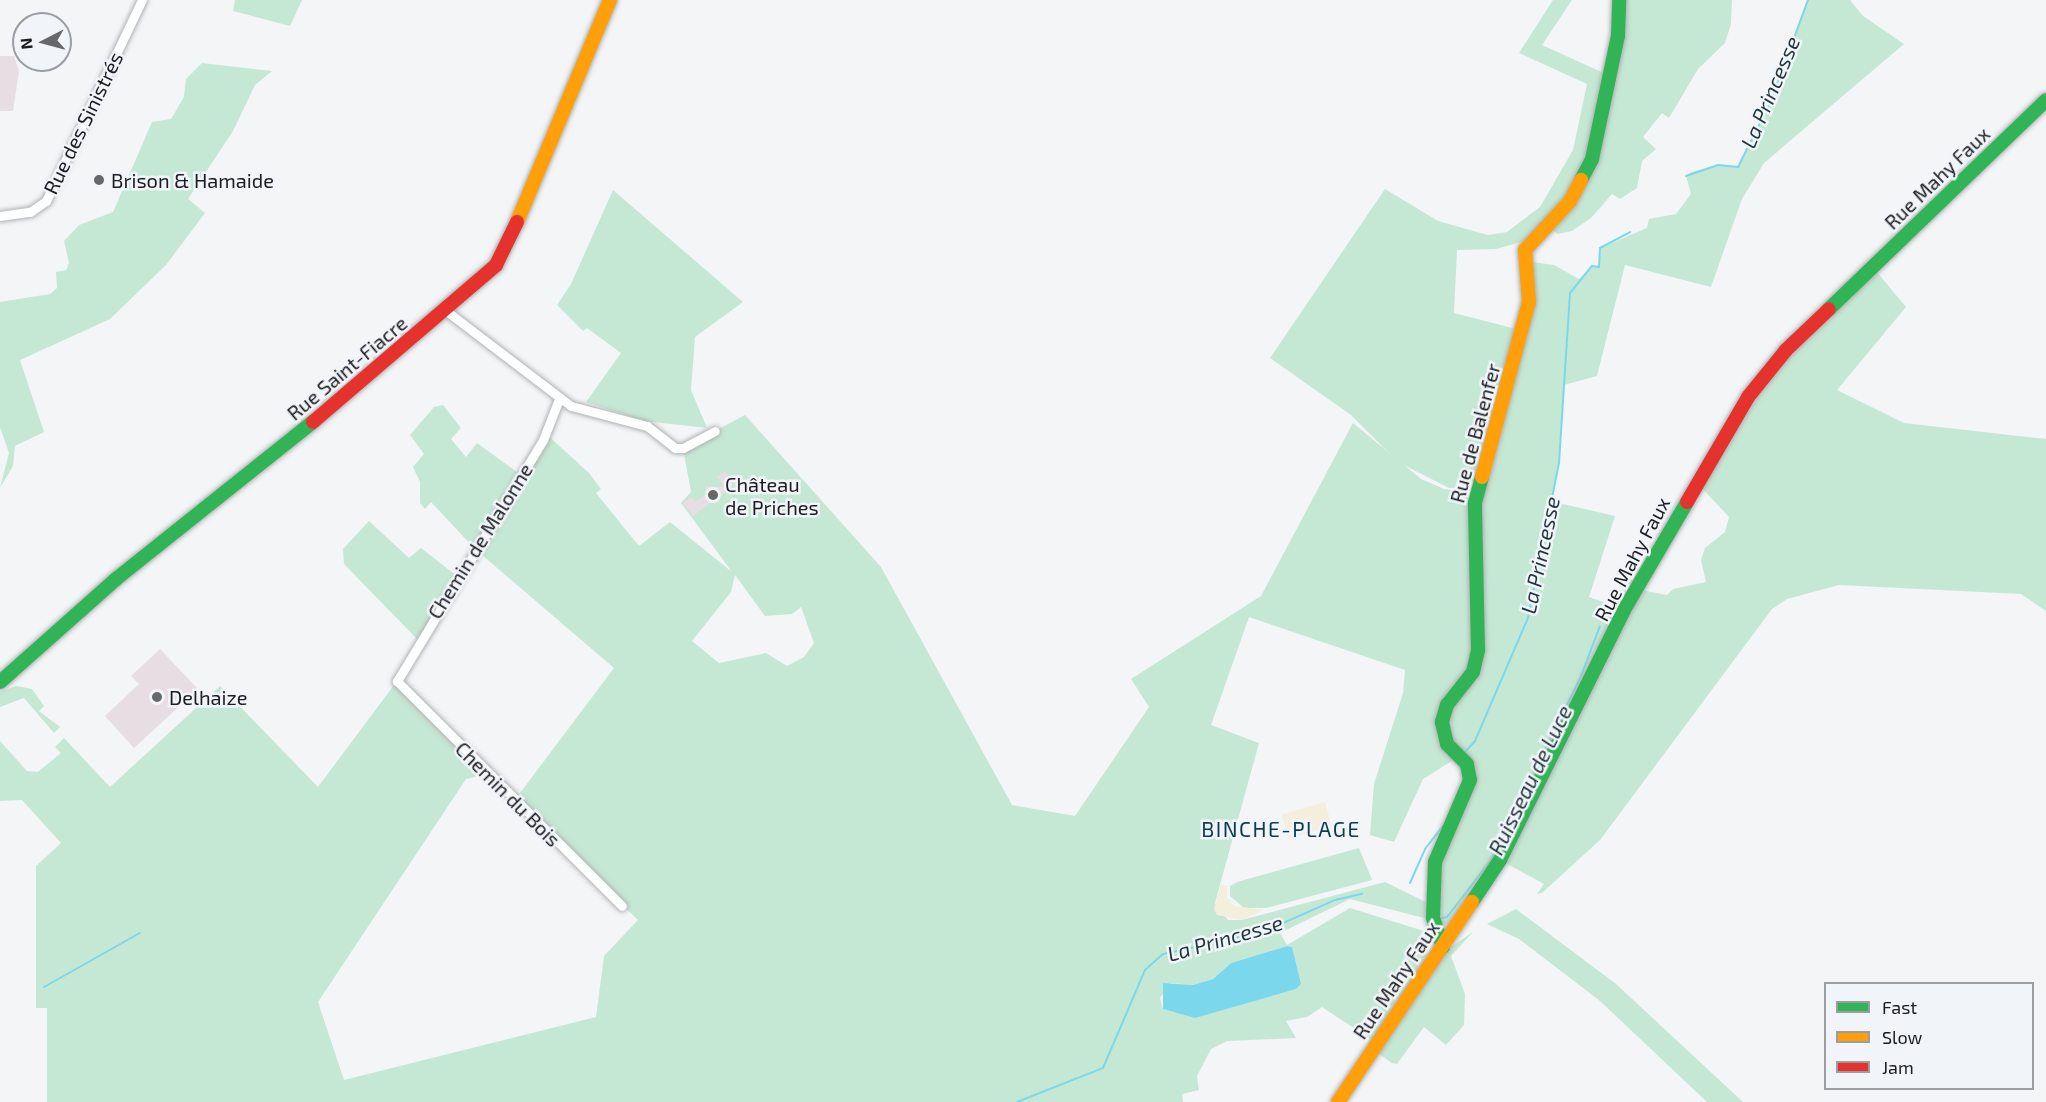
<!DOCTYPE html>
<meta charset="utf-8">
<style>
body{margin:0}
#map{position:relative;width:2046px;height:1102px;overflow:hidden;background:#f3f5f7;font-family:"Exo 2",sans-serif}
div>[style]{position:absolute}
[style*='--x']{left:calc(var(--x)*1px);top:calc(var(--y)*1px);width:calc(var(--w)*1px);rotate:calc(var(--a)*1deg)}
.green>*{inset:0;background:#c5e8d4}
.sand>*{inset:0;background:#f4efdc;transform-origin:0 0}
.water>*{inset:0;background:#7bd8ec}
.stream>*{height:2px;margin:-1px;padding:0 1px;transform-origin:1px;border-radius:1px;background:#7bd8ec}
.building>*{inset:0;background:#e7dde2}
.roads{filter:drop-shadow(0 0 2px #b0b2b3) drop-shadow(0 0 2px #b0b2b3)}
.street>*{height:9px;margin:-4.5px;padding:0 4.5px;transform-origin:4.5px;border-radius:4.5px;background:#fdfefe}
.fast>*{height:14px;margin:-7px;padding:0 7px;transform-origin:7px;border-radius:7px;background:#30b455}
.slow>*{height:14px;margin:-7px;padding:0 7px;transform-origin:7px;border-radius:7px;background:#ff9f0a}
.jam>*{height:14px;margin:-7px;padding:0 7px;transform-origin:7px;border-radius:7px;background:#e5322d}
.dots>*{width:16px;height:16px;translate:-50% -50%;box-sizing:border-box;border:3px solid #f1f4f9;border-radius:50%}
span{translate:-50% -50%;white-space:nowrap;text-align:center;line-height:1.15;-webkit-text-stroke:5px #f1f4f9;paint-order:stroke}
.street-label{font-size:20px;color:#1b1c1e}
.poi-label{font-size:20px;color:#1b1c1e}
.left{translate:0 -50%;text-align:left}
.water-label{font-size:21px;color:#1f353b;font-style:italic}
.neighbourhood-label{font-size:21px;color:#0a3c4f;letter-spacing:1.5px}
.legend{position:absolute;left:1824px;top:982px;width:210px;height:108px;box-sizing:border-box;background:#f1f4f9;border:2px solid #9b9ea1;margin:0;padding:8px 10px;list-style:none;font-size:18px;color:#1b1c1e}
.legend li{display:flex;align-items:center;gap:12px;height:30px}
.legend b{width:30px;border:2px solid #9b9ea1}
.north{position:absolute;left:12px;top:12px;width:60px;height:60px;box-sizing:border-box;background:#f1f4f9;border:2px solid #9b9ea1;border-radius:50%;rotate:264deg;font-size:16px;font-weight:700;line-height:24px;text-align:center;color:#1b1c1e}
.north::after{content:'';display:block;margin:auto;width:21px;height:27px;background:#67686a;clip-path:polygon(50% 0,100% 100%,50% 72%,0 100%)}
</style>
<div id="map">
<div class="green">
<i style="clip-path:polygon(235px 0,302px 0,290px 26px,233px 11px)"></i>
<i style="clip-path:polygon(1553px 0,1572px 0,1542px 45px,1608px 75px,1602px 107px,1575px 190px,1528px 240px,1496px 249px,1457px 250px,1454px 313px,1520px 330px,1473px 487px,1449px 488px,1398px 462px,1351px 415px,1270px 358px,1385px 189px,1438px 221px,1488px 235px,1507px 232px,1540px 207px,1573px 150px,1587px 84px,1519px 53px)"></i>
<i style="clip-path:polygon(1626px 0,1732px 0,1731px 24px,1725px 43px,1698px 69px,1669px 118px,1662px 113px,1643px 137px,1656px 149px,1642px 161px,1637px 188px,1620px 199px,1612px 194px,1591px 218px,1572px 231px,1558px 234px,1549px 228px,1570px 206px,1620px 56px)"></i>
<i style="clip-path:polygon(evenodd,1808px 0,1850px 0,1863px 16px,1904px 44px,1764px 163px,1742px 199px,1711px 287px,1625px 265px,1597px 376px,1564px 385px,1559px 463px,1548px 512px,1563px 504px,1615px 516px,1589px 597px,1624px 609px,1636px 589px,1667px 595px,1673px 589px,1706px 582px,1701px 560px,1705px 548px,1725px 532px,1729px 517px,1700px 486px,1698px 477px,1776px 369px,1876px 271px,1906px 307px,1837px 390px,1904px 423px,2046px 439px,2046px 611px,2021px 594px,1839px 585px,1787px 599px,1772px 609px,1600px 840px,1542px 893px,1537px 894px,1544px 884px,1500px 860px,1451px 925px,1350px 899px,1280px 933px,1287px 945px,1350px 908px,1424px 931px,1428px 958px,1372px 1040px,1322px 1007px,1307px 1017px,1286px 1021px,1296px 1038px,1227px 1041px,1211px 1049px,1197px 1076px,1199px 1090px,1182px 1094px,1183px 1102px,47px 1102px,47px 1008px,36px 1008px,36px 866px,61px 843px,22px 800px,0 801px,0 741px,27px 771px,38px 772px,61px 753px,55px 747px,64px 738px,110px 787px,220px 686px,318px 787px,397px 681px,487px 774px,466px 779px,318px 1002px,344px 1080px,596px 1017px,604px 956px,638px 920px,514px 801px,614px 668px,475px 549px,431px 502px,425px 509px,420px 503px,420px 482px,413px 467px,424px 454px,410px 435px,434px 407px,443px 405px,461px 428px,451px 439px,466px 457px,477px 443px,521px 475px,545px 433px,589px 473px,601px 489px,596px 493px,639px 546px,670px 522px,732px 572px,681px 503px,691px 492px,683px 448px,745px 415px,881px 567px,1012px 805px,1075px 816px,1149px 707px,1131px 679px,1261px 596px,1353px 423px,1421px 479px,1444px 489px,1477px 493px,1520px 341px,1525px 261px,1554px 265px,1579px 279px,1592px 266px,1599px 266px,1600px 248px,1647px 228px,1649px 219px,1676px 214px,1691px 194px,1686px 176px,1691px 172px,1718px 165px,1738px 167px,1771px 101px,1808px 0,735px 575px,765px 616px,792px 614px,801px 607px,814px 643px,804px 657px,787px 666px,766px 653px,719px 663px,692px 641px,731px 592px,735px 575px,1808px 0,1249px 617px,1405px 670px,1403px 693px,1374px 784px,1370px 835px,1394px 842px,1423px 779px,1458px 757px,1468px 789px,1433px 883px,1432px 905px,1385px 882px,1242px 920px,1228px 920px,1215px 903px,1259px 743px,1211px 725px,1249px 617px,1808px 0,1287px 946px,1292px 947px,1296px 989px,1195px 1017px,1163px 1009px,1160px 998px,1170px 983px,1193px 985px,1213px 979px,1231px 963px,1287px 946px)"></i>
<i style="clip-path:polygon(202px 63px,272px 71px,255px 85px,233px 131px,188px 199px,205px 213px,166px 265px,110px 319px,20px 360px,44px 432px,15px 446px,13px 466px,0 488px,9px 453px,0 427px,0 302px,50px 294px,57px 288px,56px 272px,66px 270px,69px 263px,64px 241px,79px 225px,113px 212px,152px 122px,171px 119px,184px 97px,186px 79px)"></i>
<i style="clip-path:polygon(613px 190px,743px 302px,695px 337px,691px 390px,707px 428px,644px 421px,586px 402px,621px 353px,587px 328px,583px 331px,557px 305px,571px 284px)"></i>
<i style="clip-path:polygon(369px 521px,409px 558px,421px 548px,458px 577px,419px 641px,344px 564px,343px 549px)"></i>
<i style="clip-path:polygon(16px 686px,32px 689px,44px 706px,39px 711px,60px 727px,54px 733px,24px 698px,0 707px,0 692px)"></i>
<i style="clip-path:polygon(1359px 848px,1372px 880px,1266px 908px,1244px 908px,1230px 896px,1230px 886px,1237px 882px)"></i>
<i style="clip-path:polygon(1516px 909px,1616px 984px,1743px 1102px,1707px 1102px,1600px 1001px,1519px 939px,1487px 924px)"></i>
<i style="clip-path:polygon(1473px 932px,1451px 956px,1465px 994px,1464px 1025px,1446px 1045px,1424px 1027px,1397px 1064px,1392px 1063px,1379px 1054px,1378px 1046px,1448px 949px)"></i>
</div>
<div class="sand">
<i style="left:1325px;top:802px;width:25px;height:45px;rotate:74deg"></i>
<i style="clip-path:polygon(1221px 884px,1227px 886px,1227px 897px,1234px 906px,1264px 910px,1242px 920px,1217px 915px,1214px 909px)"></i>
</div>
<div class="water">
<i style="clip-path:polygon(1287px 946px,1292px 947px,1301px 984px,1296px 989px,1195px 1018px,1163px 1009px,1163px 983px,1193px 985px,1213px 979px,1231px 963px)"></i>
</div>
<div class="stream">
<i style="--x:1686;--y:176;--w:34;--a:-19"></i>
<i style="--x:1718;--y:165;--w:20;--a:6"></i>
<i style="--x:1738;--y:167;--w:74;--a:-63.4"></i>
<i style="--x:1771;--y:101;--w:108;--a:-69.9"></i>
<i style="--x:1464;--y:753;--w:16;--a:-47"></i>
<i style="--x:1475;--y:741;--w:134;--a:-66.7"></i>
<i style="--x:1528;--y:618;--w:158;--a:-78.7"></i>
<i style="--x:1559;--y:463;--w:170;--a:-86.3"></i>
<i style="--x:1570;--y:293;--w:35;--a:-51"></i>
<i style="--x:1592;--y:266;--w:7;--a:8"></i>
<i style="--x:1599;--y:267;--w:19;--a:-87"></i>
<i style="--x:1600;--y:248;--w:34;--a:-28"></i>
<i style="--x:1410;--y:883;--w:37;--a:-66"></i>
<i style="--x:1425;--y:849;--w:29;--a:-52"></i>
<i style="--x:1439;--y:919;--w:8;--a:-14"></i>
<i style="--x:1447;--y:917;--w:72;--a:-52.3"></i>
<i style="--x:1491;--y:860;--w:205;--a:-63.9"></i>
<i style="--x:1581;--y:676;--w:53;--a:-69.2"></i>
<i style="--x:44;--y:987;--w:110;--a:-29.4"></i>
<i style="--x:1017;--y:1102;--w:92;--a:-21.6"></i>
<i style="--x:1103;--y:1068;--w:107;--a:-66.8"></i>
<i style="--x:1145;--y:970;--w:24;--a:-42"></i>
<i style="--x:1163;--y:954;--w:102;--a:-12.4"></i>
<i style="--x:1263;--y:932;--w:79;--a:-24"></i>
<i style="--x:1335;--y:900;--w:28;--a:-13"></i>
</div>
<div class="building">
<i style="clip-path:polygon(0 56px,14px 56px,19px 71px,13px 111px,0 111px)"></i>
<i style="clip-path:polygon(725px 471px,735px 484px,693px 516px,683px 503px,691px 497px,695px 502px,706px 494px,706px 486px,725px 487px,717px 477px)"></i>
<i style="clip-path:polygon(160px 649px,198px 689px,134px 748px,105px 716px,139px 684px,131px 676px)"></i>
</div>
<div class="roads">
<div class="street">
<i style="--x:0;--y:216;--w:30;--a:-8"></i>
<i style="--x:30;--y:212;--w:19;--a:-35"></i>
<i style="--x:46;--y:201;--w:223;--a:-64.5"></i>
<i style="--x:445;--y:310;--w:158;--a:37.3"></i>
<i style="--x:571;--y:406;--w:79;--a:14.7"></i>
<i style="--x:647;--y:426;--w:36;--a:38"></i>
<i style="--x:675;--y:448;--w:8;--a:0"></i>
<i style="--x:683;--y:448;--w:36;--a:-28"></i>
<i style="--x:559;--y:399;--w:44;--a:111.3"></i>
<i style="--x:543;--y:440;--w:282;--a:121.2"></i>
<i style="--x:397;--y:681;--w:318;--a:45"></i>
</div>
<div class="fast">
<i style="--x:1581;--y:180;--w:24;--a:-62"></i>
<i style="--x:1592;--y:159;--w:126;--a:-78.1"></i>
<i style="--x:1618;--y:36;--w:36;--a:-88"></i>
<i style="--x:1829;--y:309;--w:301;--a:-43.9"></i>
<i style="--x:0;--y:682;--w:155;--a:-41.6"></i>
<i style="--x:116;--y:579;--w:252;--a:-38.6"></i>
<i style="--x:1472;--y:902;--w:50;--a:-56.3"></i>
<i style="--x:1500;--y:860;--w:279;--a:-63.6"></i>
<i style="--x:1624;--y:610;--w:125;--a:-59.7"></i>
<i style="--x:1443;--y:947;--w:31;--a:-109"></i>
<i style="--x:1433;--y:918;--w:56;--a:-88"></i>
<i style="--x:1435;--y:862;--w:89;--a:-66.9"></i>
<i style="--x:1470;--y:780;--w:16;--a:-101"></i>
<i style="--x:1467;--y:764;--w:28;--a:-135"></i>
<i style="--x:1447;--y:744;--w:23;--a:-103"></i>
<i style="--x:1442;--y:722;--w:18;--a:-74"></i>
<i style="--x:1447;--y:705;--w:42;--a:-51.8"></i>
<i style="--x:1473;--y:672;--w:23;--a:-77"></i>
<i style="--x:1478;--y:650;--w:147;--a:-91.2"></i>
<i style="--x:1475;--y:503;--w:27;--a:-75"></i>
</div>
<div class="slow">
<i style="--x:517;--y:222;--w:241;--a:-67.3"></i>
<i style="--x:1482;--y:477;--w:181;--a:-75"></i>
<i style="--x:1529;--y:302;--w:52;--a:-94.4"></i>
<i style="--x:1525;--y:250;--w:67;--a:-47.4"></i>
<i style="--x:1570;--y:201;--w:24;--a:-62"></i>
<i style="--x:1338;--y:1102;--w:241;--a:-56.2"></i>
</div>
<div class="jam">
<i style="--x:313;--y:422;--w:241;--a:-40.6"></i>
<i style="--x:496;--y:265;--w:48;--a:-64"></i>
<i style="--x:1687;--y:502;--w:121;--a:-59.8"></i>
<i style="--x:1748;--y:397;--w:60;--a:-51"></i>
<i style="--x:1786;--y:350;--w:59;--a:-43.6"></i>
</div>
</div>
<div class="dots">
<i style="left:99px;top:180px;background:#67686a"></i>
<i style="left:713px;top:495px;background:#67686a"></i>
<i style="left:157px;top:697px;background:#67686a"></i>
</div>
<div class="street-label">
<span style="left:83px;top:123px;rotate:-64deg">Rue des Sinistrés</span>
<span style="left:1937px;top:178px;rotate:-44deg">Rue Mahy Faux</span>
<span style="left:347px;top:368px;rotate:-40deg">Rue Saint-Fiacre</span>
<span style="left:1475px;top:433px;rotate:-75deg">Rue de Balenfer</span>
<span style="left:480px;top:541px;rotate:-58deg">Chemin de Malonne</span>
<span style="left:1632px;top:559px;rotate:-62deg">Rue Mahy Faux</span>
<span style="left:508px;top:794px;rotate:45deg">Chemin du Bois</span>
<span style="left:1396px;top:980px;rotate:-56deg">Rue Mahy Faux</span>
</div>
<div class="poi-label">
<span class="left" style="left:111px;top:180px">Brison &amp; Hamaide</span>
<span class="left" style="left:725px;top:496px">Château<br>de Priches</span>
<span class="left" style="left:169px;top:697px">Delhaize</span>
</div>
<div class="water-label">
<span style="left:1770px;top:92px;rotate:-67deg">La Princesse</span>
<span style="left:1540px;top:555px;rotate:-78deg">La Princesse</span>
<span style="left:1530px;top:780px;rotate:-64deg">Ruisseau de Luce</span>
<span style="left:1225px;top:938px;rotate:-16deg">La Princesse</span>
</div>
<div class="neighbourhood-label">
<span style="left:1281px;top:829px">BINCHE-PLAGE</span>
</div>
<ul class="legend">
<li><b style="height:8px;background:#30b455"></b>Fast</li>
<li><b style="height:8px;background:#ff9f0a"></b>Slow</li>
<li><b style="height:8px;background:#e5322d"></b>Jam</li>
</ul>
<div class="north">N</div>
</div>
